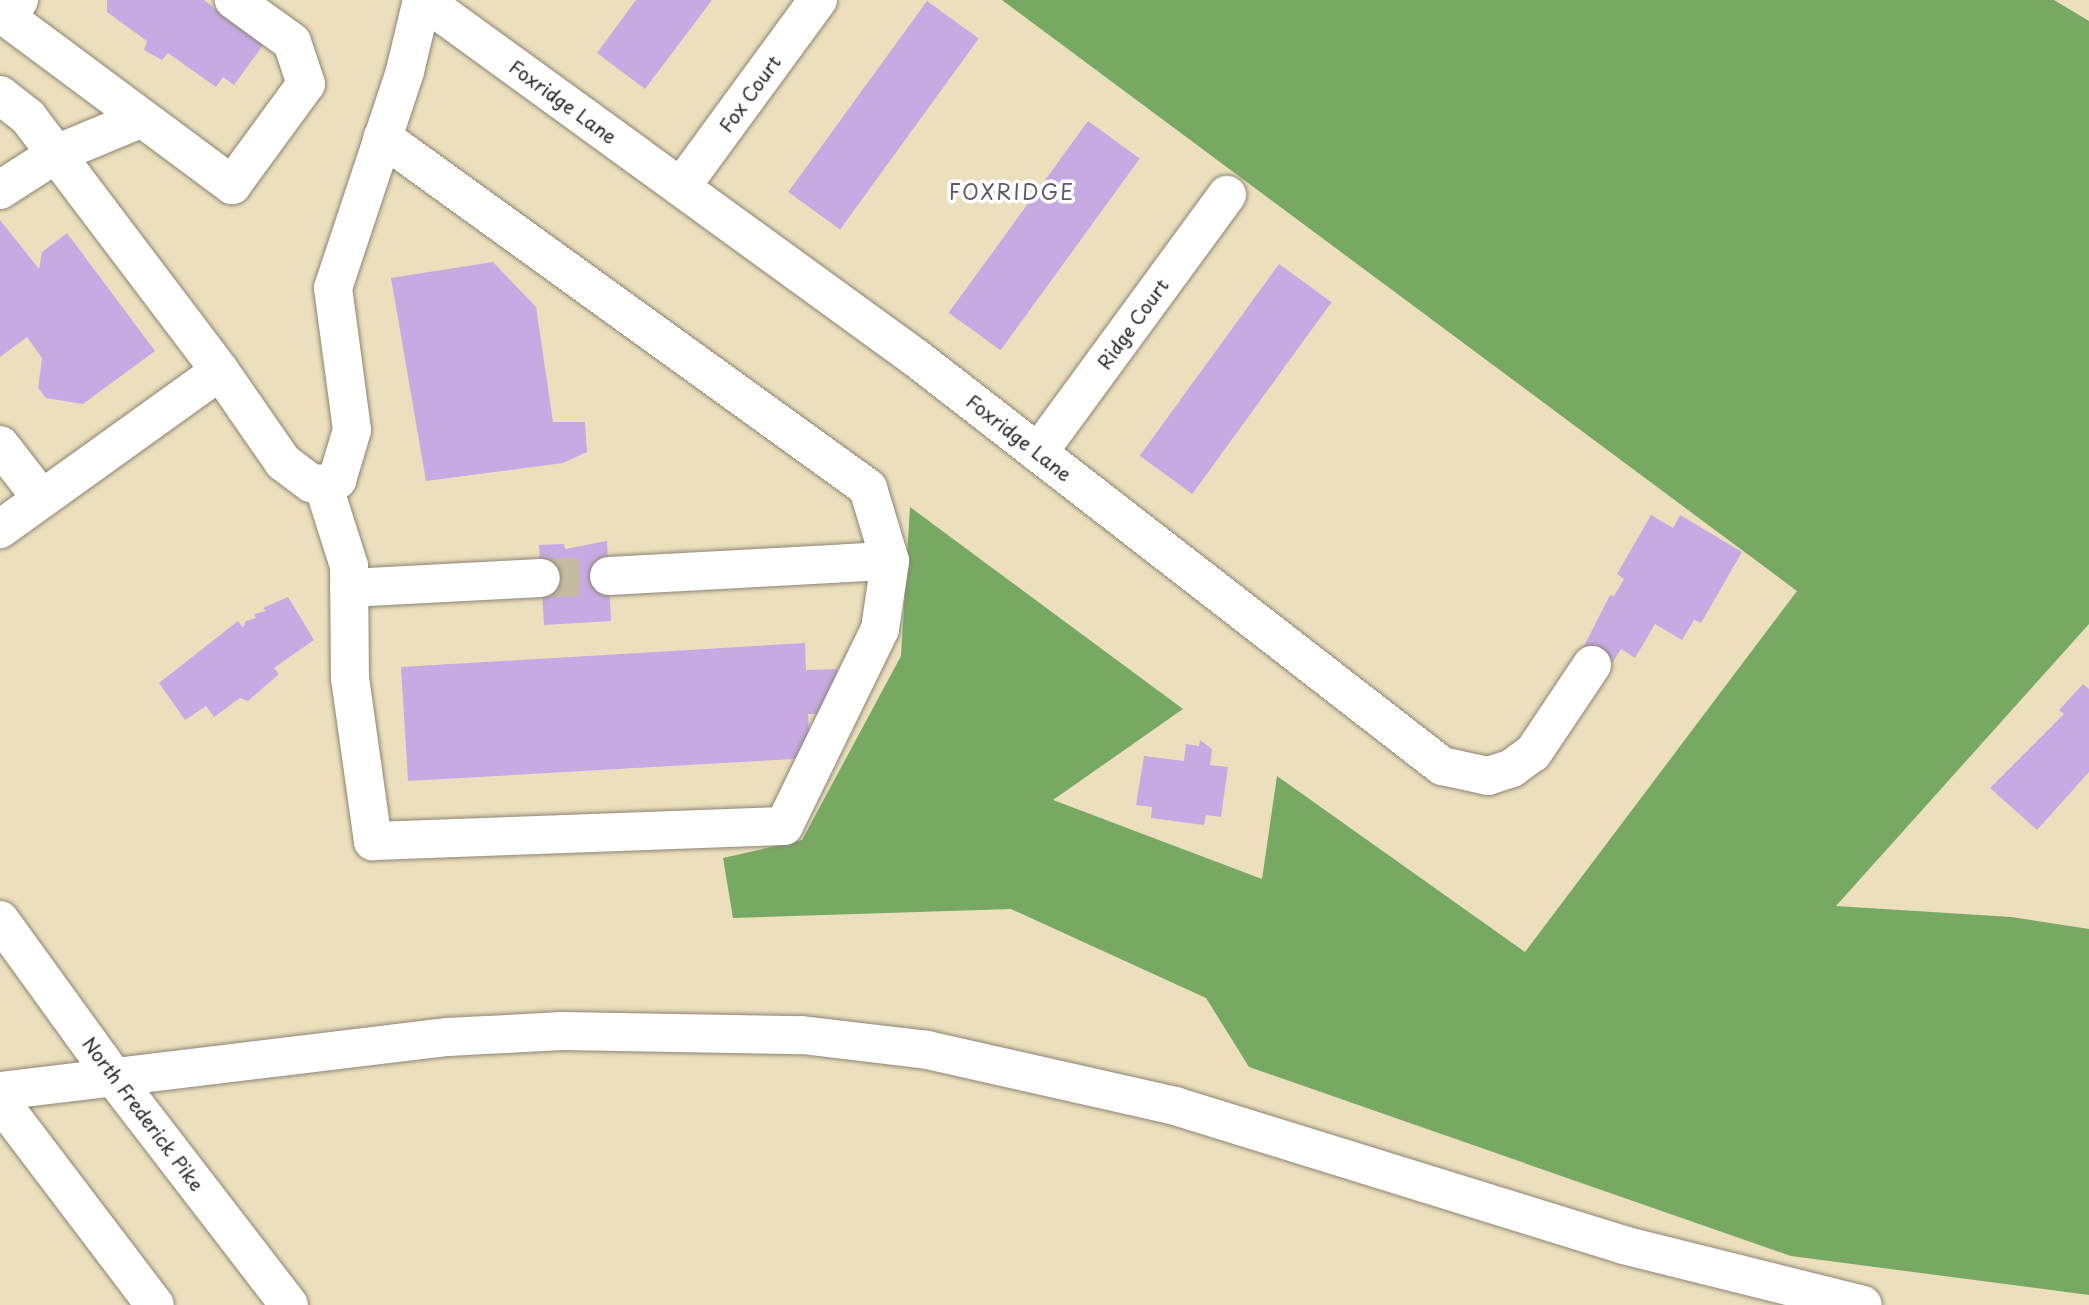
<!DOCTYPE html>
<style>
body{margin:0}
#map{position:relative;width:2089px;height:1305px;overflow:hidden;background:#ecdfbd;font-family:"Playpen Sans",sans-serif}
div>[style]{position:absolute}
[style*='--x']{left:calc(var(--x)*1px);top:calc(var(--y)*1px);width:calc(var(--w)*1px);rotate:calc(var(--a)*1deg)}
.forest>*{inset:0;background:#78a963}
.building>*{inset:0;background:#c7aae4;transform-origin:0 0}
.minor-tunnel>*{height:38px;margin-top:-19px;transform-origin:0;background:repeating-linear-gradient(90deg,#c5bba0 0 38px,transparent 0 57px)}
.roads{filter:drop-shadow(0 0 2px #8c8574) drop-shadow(0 0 2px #8c8574)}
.minor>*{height:38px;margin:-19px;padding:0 19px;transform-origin:19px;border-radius:19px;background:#fff}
.major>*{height:38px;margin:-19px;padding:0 19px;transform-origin:19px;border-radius:19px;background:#fff}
.highway>*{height:38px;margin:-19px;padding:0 19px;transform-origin:19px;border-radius:19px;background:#fff}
span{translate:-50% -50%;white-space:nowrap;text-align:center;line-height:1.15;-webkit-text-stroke:7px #fff;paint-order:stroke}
.street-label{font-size:19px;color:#2b2b2b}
.neighbourhood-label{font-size:21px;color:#62576c;letter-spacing:2px}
</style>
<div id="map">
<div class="forest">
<i style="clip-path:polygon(1002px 0,2054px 0,2089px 21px,2089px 624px,1836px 906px,2011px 917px,2089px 929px,2089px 1295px,1791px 1256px,1249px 1067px,1206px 998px,1011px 909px,733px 918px,723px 858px,802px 840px,901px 656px,910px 507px,1183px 709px,1053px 800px,1262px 879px,1277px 776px,1525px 952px,1797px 591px)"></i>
</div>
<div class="building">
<i style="clip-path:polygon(107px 0,204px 0,263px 45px,234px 85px,223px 77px,216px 87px,168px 53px,162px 60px,144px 50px,147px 41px,107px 12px)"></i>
<i style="clip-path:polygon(636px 0,712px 0,645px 89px,597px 53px)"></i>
<i style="left:927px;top:1px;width:64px;height:236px;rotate:36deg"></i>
<i style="left:1088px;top:121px;width:64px;height:237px;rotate:36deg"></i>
<i style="clip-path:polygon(0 220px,39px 269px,42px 252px,67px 233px,155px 351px,83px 404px,46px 398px,38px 388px,42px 358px,27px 337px,0 357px)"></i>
<i style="clip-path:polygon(493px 262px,536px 307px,553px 422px,585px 422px,587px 452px,563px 463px,426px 481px,391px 278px)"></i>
<i style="left:1279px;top:264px;width:65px;height:237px;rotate:36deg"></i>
<i style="clip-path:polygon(1651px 515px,1673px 528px,1680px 515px,1742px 552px,1701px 623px,1694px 620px,1682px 640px,1655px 624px,1635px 658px,1621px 649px,1613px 662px,1584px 646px,1610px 595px,1614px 596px,1624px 579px,1617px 574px)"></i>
<i style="clip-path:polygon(607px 541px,611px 621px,544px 625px,539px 545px,564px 544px,565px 549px)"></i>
<i style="clip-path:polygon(288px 597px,314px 640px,274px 668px,279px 674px,248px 701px,240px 698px,214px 717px,206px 706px,185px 720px,159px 683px,238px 621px,243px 628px,246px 621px,256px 618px,254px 614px,266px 611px,263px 608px)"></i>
<i style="clip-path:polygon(805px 643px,806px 670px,837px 669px,839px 713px,808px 714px,811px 758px,408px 781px,401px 667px)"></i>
<i style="clip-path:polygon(2083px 684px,2089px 689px,2089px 772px,2037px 830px,1990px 788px,2064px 714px,2059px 710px)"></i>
<i style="clip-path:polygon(1200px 740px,1212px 749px,1210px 765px,1228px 767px,1221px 817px,1206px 815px,1204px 825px,1151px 818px,1152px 807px,1136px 805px,1144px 756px,1184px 761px,1186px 744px,1199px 746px)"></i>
</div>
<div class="minor-tunnel">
<i style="--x:541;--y:578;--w:68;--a:-1.7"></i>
</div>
<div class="roads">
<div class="minor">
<i style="--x:19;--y:0;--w:21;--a:127"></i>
<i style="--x:6;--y:17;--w:282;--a:36.6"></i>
<i style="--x:232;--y:185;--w:125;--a:-53.8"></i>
<i style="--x:306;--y:84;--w:44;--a:-108.4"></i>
<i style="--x:292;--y:42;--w:72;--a:-144.1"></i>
<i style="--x:423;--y:0;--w:609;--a:35.99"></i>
<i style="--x:916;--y:358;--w:666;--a:37.8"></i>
<i style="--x:1442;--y:766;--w:47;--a:12.3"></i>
<i style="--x:1488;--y:776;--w:25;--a:-18"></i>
<i style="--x:1512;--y:768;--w:26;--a:-36"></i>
<i style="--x:1533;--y:753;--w:106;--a:-56.2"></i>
<i style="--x:0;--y:95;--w:36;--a:38"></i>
<i style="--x:28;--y:117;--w:318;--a:52.9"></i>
<i style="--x:220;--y:371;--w:271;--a:144.3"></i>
<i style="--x:681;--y:187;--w:232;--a:-53.8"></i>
<i style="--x:0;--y:190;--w:67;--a:-32.7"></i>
<i style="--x:56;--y:154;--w:91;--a:-22.6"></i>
<i style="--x:220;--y:371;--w:111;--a:55.3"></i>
<i style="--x:283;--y:462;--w:35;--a:37"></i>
<i style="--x:311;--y:483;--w:12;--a:5"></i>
<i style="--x:323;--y:484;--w:86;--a:72.4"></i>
<i style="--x:349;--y:566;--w:112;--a:89.5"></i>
<i style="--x:350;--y:678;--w:165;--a:82"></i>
<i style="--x:373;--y:841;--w:411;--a:-2.1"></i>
<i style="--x:784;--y:826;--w:219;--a:-64"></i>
<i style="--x:880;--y:629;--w:69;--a:-81.6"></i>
<i style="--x:890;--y:561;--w:76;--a:-106.8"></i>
<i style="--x:868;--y:488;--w:599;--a:-144.16"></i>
<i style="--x:0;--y:445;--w:68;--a:52.1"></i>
<i style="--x:1038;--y:453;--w:320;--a:-53.8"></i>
<i style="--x:323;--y:484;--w:15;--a:-16"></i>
<i style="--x:337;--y:480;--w:52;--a:-73.3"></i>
<i style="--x:352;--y:430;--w:143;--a:-97.6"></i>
<i style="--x:333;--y:288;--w:229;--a:-71.6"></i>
<i style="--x:405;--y:71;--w:73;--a:-76.5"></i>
<i style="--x:609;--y:576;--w:281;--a:-3.1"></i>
<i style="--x:349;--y:588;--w:192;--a:-3"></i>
</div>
<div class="major">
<i style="--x:0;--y:920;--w:196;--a:54.1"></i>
</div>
<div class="highway">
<i style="--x:115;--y:1079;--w:285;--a:52.4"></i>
<i style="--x:0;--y:1091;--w:451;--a:-6.9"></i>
<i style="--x:448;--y:1037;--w:114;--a:-3"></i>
<i style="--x:562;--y:1031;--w:240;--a:1"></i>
<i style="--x:802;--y:1035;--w:126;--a:6.8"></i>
<i style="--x:927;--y:1050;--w:254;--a:12.7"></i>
<i style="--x:1175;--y:1106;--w:469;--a:17.2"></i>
<i style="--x:1623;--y:1245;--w:247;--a:14"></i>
<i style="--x:0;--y:1101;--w:256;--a:52.8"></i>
</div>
</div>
<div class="street-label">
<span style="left:750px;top:94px;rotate:-54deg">Fox Court</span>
<span style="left:563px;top:102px;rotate:36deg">Foxridge Lane</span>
<span style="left:1133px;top:324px;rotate:-54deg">Ridge Court</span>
<span style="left:1019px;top:438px;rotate:38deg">Foxridge Lane</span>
<span style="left:143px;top:1114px;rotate:53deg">North Frederick Pike</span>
</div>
<div class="neighbourhood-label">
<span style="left:1012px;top:191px">FOXRIDGE</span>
</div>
</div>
